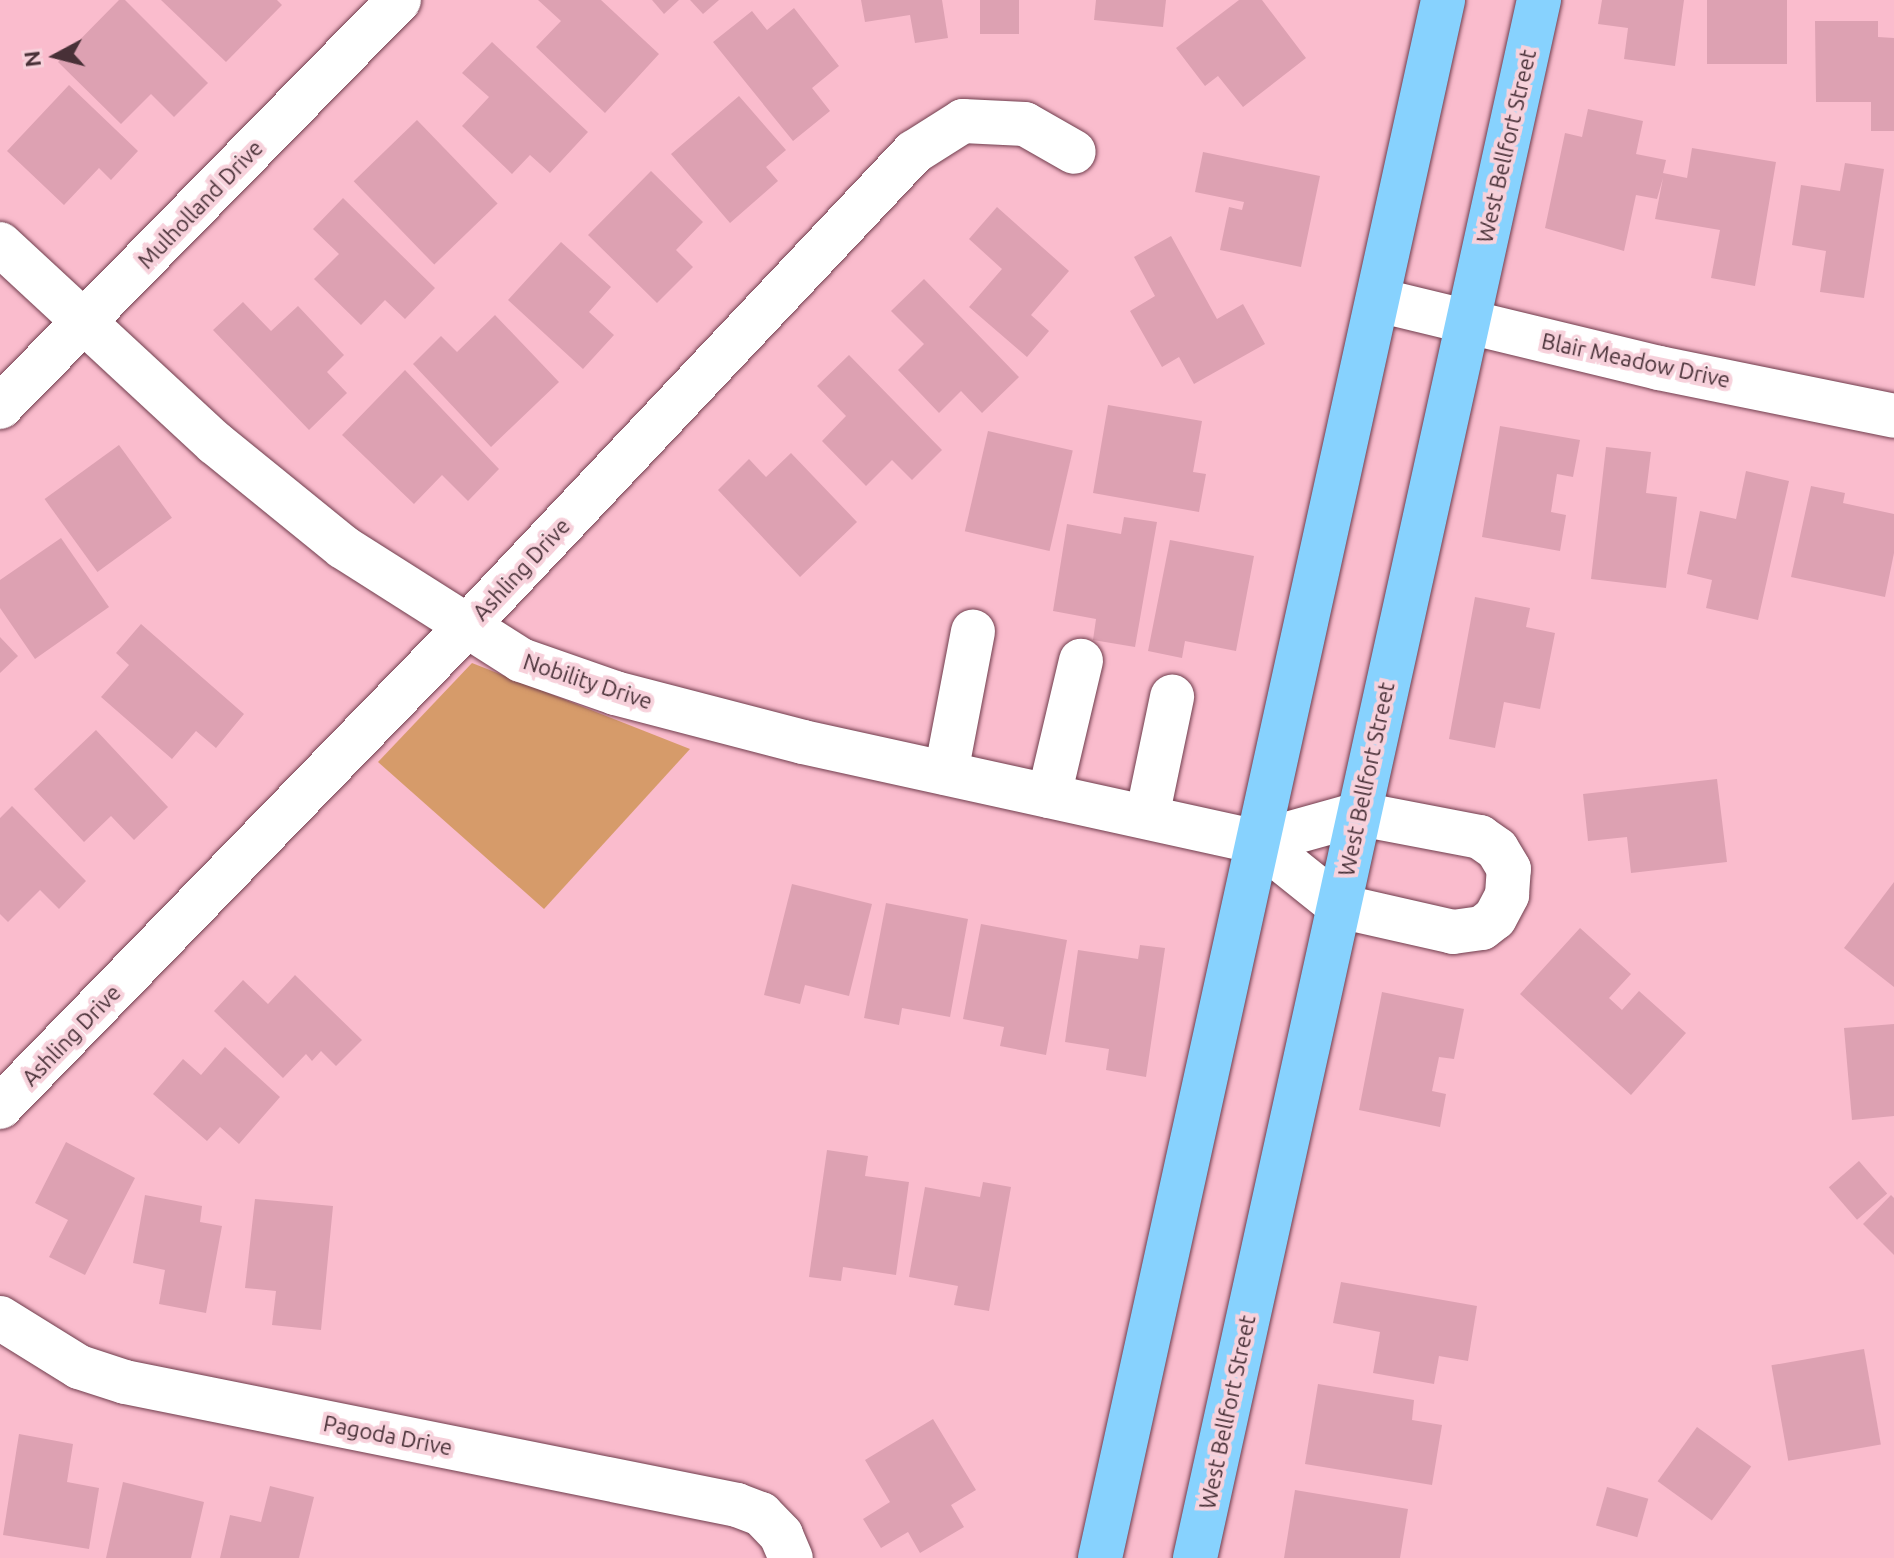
<!DOCTYPE html>
<style>
body{margin:0}
#map{position:relative;width:1894px;height:1558px;overflow:hidden;background:#fabccd;font-family:Ubuntu,sans-serif}
div>[style]{position:absolute}
[style*='--x']{left:calc(var(--x)*1px);top:calc(var(--y)*1px);width:calc(var(--w)*1px);rotate:calc(var(--a)*1deg)}
.green>*{inset:0;background:#d69b6a}
.building>*{inset:0;background:#dda1b2;transform-origin:0 0}
.roads{filter:drop-shadow(0 0 2px #703d4d) drop-shadow(0 0 2px #703d4d)}
.minor>*{height:44px;margin:-22px;padding:0 22px;transform-origin:22px;border-radius:22px;background:#fff}
.major>*{height:44px;margin:-22px;padding:0 22px;transform-origin:22px;border-radius:22px;background:#87d2fe}
span{translate:-50% -50%;white-space:nowrap;text-align:center;line-height:1.15;-webkit-text-stroke:8px #f7d1db;paint-order:stroke}
.street-label{font-size:22px;color:#483037}
.north{position:absolute;left:16px;top:16px;width:80px;height:80px;-webkit-text-stroke:6px #f7d1db;paint-order:stroke;rotate:263deg;font-size:22px;font-weight:700;line-height:32px;text-align:center;color:#483037}
.north::after{content:'';display:block;margin:auto;width:28px;height:36px;background:#483037;clip-path:polygon(50% 0,100% 100%,50% 72%,0 100%)}
</style>
<div id="map">
<div class="green">
<i style="clip-path:polygon(472px 663px,690px 749px,544px 909px,378px 762px)"></i>
</div>
<div class="building">
<i style="clip-path:polygon(119px 0,125px 0,208px 83px,174px 117px,151px 94px,121px 124px,58px 62px)"></i>
<i style="clip-path:polygon(161px 0,277px 0,282px 5px,226px 62px)"></i>
<i style="clip-path:polygon(538px 0,601px 0,659px 54px,605px 113px,536px 47px,561px 21px)"></i>
<i style="clip-path:polygon(652px 0,679px 0,664px 14px)"></i>
<i style="clip-path:polygon(690px 0,719px 0,703px 14px)"></i>
<i style="clip-path:polygon(861px 0,942px 0,948px 38px,915px 43px,910px 15px,865px 22px)"></i>
<i style="left:980px;top:0;width:39px;height:34px"></i>
<i style="clip-path:polygon(1096px 0,1166px 0,1163px 27px,1094px 20px)"></i>
<i style="clip-path:polygon(1239px 0,1262px 0,1306px 58px,1243px 107px,1218px 76px,1205px 86px,1176px 48px)"></i>
<i style="clip-path:polygon(1602px 0,1684px 0,1675px 66px,1624px 59px,1628px 28px,1598px 24px)"></i>
<i style="left:1707px;top:0;width:80px;height:64px"></i>
<i style="clip-path:polygon(794px 8px,839px 66px,812px 88px,830px 111px,793px 141px,713px 42px,752px 11px,767px 30px)"></i>
<i style="clip-path:polygon(1815px 21px,1878px 21px,1878px 37px,1894px 38px,1894px 131px,1871px 131px,1871px 102px,1816px 102px)"></i>
<i style="clip-path:polygon(492px 42px,588px 132px,550px 173px,530px 155px,512px 174px,462px 126px,489px 97px,462px 73px)"></i>
<i style="clip-path:polygon(69px 85px,138px 151px,111px 180px,99px 168px,64px 205px,7px 151px)"></i>
<i style="clip-path:polygon(739px 96px,786px 150px,766px 167px,778px 181px,730px 223px,671px 154px)"></i>
<i style="clip-path:polygon(1588px 109px,1643px 121px,1636px 154px,1666px 160px,1663px 173px,1687px 178px,1692px 148px,1776px 162px,1755px 286px,1711px 278px,1720px 230px,1655px 219px,1663px 178px,1657px 199px,1636px 195px,1624px 251px,1545px 228px,1565px 133px,1582px 137px)"></i>
<i style="left:417px;top:120px;width:116px;height:88px;rotate:46deg"></i>
<i style="clip-path:polygon(1203px 152px,1320px 176px,1301px 267px,1220px 250px,1229px 207px,1242px 210px,1244px 202px,1195px 192px)"></i>
<i style="clip-path:polygon(1845px 163px,1884px 169px,1864px 298px,1820px 292px,1826px 251px,1792px 245px,1801px 185px,1840px 191px)"></i>
<i style="clip-path:polygon(651px 171px,703px 222px,676px 250px,693px 267px,657px 303px,588px 235px)"></i>
<i style="clip-path:polygon(343px 198px,435px 288px,405px 319px,385px 300px,361px 325px,314px 279px,339px 254px,313px 229px)"></i>
<i style="clip-path:polygon(997px 207px,1069px 271px,1031px 315px,1049px 331px,1027px 357px,969px 307px,1002px 269px,969px 239px)"></i>
<i style="clip-path:polygon(1171px 236px,1217px 319px,1243px 304px,1265px 344px,1194px 384px,1179px 357px,1162px 367px,1130px 311px,1155px 296px,1134px 257px)"></i>
<i style="clip-path:polygon(561px 242px,611px 287px,589px 312px,614px 335px,583px 369px,508px 300px)"></i>
<i style="clip-path:polygon(924px 279px,1019px 377px,982px 413px,961px 391px,939px 413px,898px 370px,924px 344px,891px 311px)"></i>
<i style="clip-path:polygon(243px 302px,271px 331px,298px 306px,344px 355px,327px 372px,347px 393px,309px 430px,213px 330px)"></i>
<i style="clip-path:polygon(495px 315px,559px 382px,491px 447px,413px 364px,441px 336px,457px 352px)"></i>
<i style="clip-path:polygon(849px 355px,942px 450px,912px 480px,892px 460px,866px 486px,822px 441px,846px 416px,817px 386px)"></i>
<i style="clip-path:polygon(405px 370px,499px 469px,468px 501px,442px 475px,414px 504px,342px 435px)"></i>
<i style="clip-path:polygon(1108px 405px,1202px 421px,1193px 472px,1206px 474px,1199px 512px,1093px 493px)"></i>
<i style="clip-path:polygon(1500px 426px,1580px 440px,1573px 477px,1557px 474px,1551px 512px,1566px 515px,1560px 551px,1482px 537px)"></i>
<i style="left:988px;top:431px;width:87px;height:103px;rotate:13deg"></i>
<i style="left:119px;top:445px;width:90px;height:92px;rotate:54deg"></i>
<i style="clip-path:polygon(1606px 447px,1651px 452px,1646px 493px,1677px 497px,1666px 588px,1591px 579px)"></i>
<i style="clip-path:polygon(791px 453px,857px 522px,800px 577px,718px 490px,749px 459px,766px 477px)"></i>
<i style="clip-path:polygon(1746px 471px,1789px 481px,1758px 620px,1706px 608px,1712px 580px,1687px 574px,1700px 511px,1736px 519px)"></i>
<i style="clip-path:polygon(1811px 486px,1845px 493px,1843px 503px,1894px 514px,1894px 553px,1885px 597px,1791px 577px)"></i>
<i style="clip-path:polygon(1124px 517px,1157px 522px,1135px 647px,1093px 640px,1096px 619px,1053px 611px,1067px 524px,1121px 534px)"></i>
<i style="clip-path:polygon(61px 538px,109px 607px,35px 659px,0 608px,0 580px)"></i>
<i style="clip-path:polygon(1170px 540px,1254px 556px,1236px 651px,1185px 641px,1182px 658px,1148px 651px)"></i>
<i style="clip-path:polygon(1475px 597px,1530px 608px,1526px 627px,1555px 633px,1540px 709px,1504px 702px,1495px 748px,1449px 739px)"></i>
<i style="clip-path:polygon(141px 624px,244px 714px,216px 748px,196px 731px,172px 759px,101px 697px,129px 665px,116px 653px)"></i>
<i style="clip-path:polygon(0 637px,18px 656px,0 673px)"></i>
<i style="clip-path:polygon(96px 730px,168px 807px,134px 840px,111px 816px,84px 842px,34px 789px)"></i>
<i style="clip-path:polygon(1717px 779px,1727px 862px,1631px 873px,1627px 837px,1588px 841px,1583px 794px)"></i>
<i style="clip-path:polygon(12px 806px,86px 881px,59px 909px,40px 890px,8px 922px,0 914px,0 818px)"></i>
<i style="clip-path:polygon(1894px 882px,1894px 987px,1844px 948px)"></i>
<i style="clip-path:polygon(792px 884px,872px 904px,849px 996px,805px 985px,800px 1004px,764px 995px)"></i>
<i style="clip-path:polygon(886px 903px,968px 919px,950px 1017px,902px 1008px,899px 1025px,864px 1018px)"></i>
<i style="clip-path:polygon(981px 924px,1067px 940px,1046px 1055px,1000px 1046px,1004px 1027px,963px 1019px)"></i>
<i style="clip-path:polygon(1580px 928px,1631px 974px,1609px 998px,1622px 1010px,1639px 991px,1686px 1033px,1631px 1095px,1520px 994px)"></i>
<i style="clip-path:polygon(1140px 945px,1165px 948px,1146px 1077px,1106px 1070px,1109px 1049px,1065px 1042px,1078px 950px,1138px 959px)"></i>
<i style="clip-path:polygon(295px 975px,362px 1040px,336px 1066px,321px 1051px,312px 1061px,306px 1054px,283px 1078px,214px 1011px,243px 980px,268px 1004px)"></i>
<i style="clip-path:polygon(1382px 992px,1464px 1009px,1454px 1059px,1439px 1057px,1432px 1091px,1446px 1094px,1440px 1127px,1359px 1110px)"></i>
<i style="clip-path:polygon(1894px 1024px,1894px 1116px,1852px 1120px,1844px 1028px)"></i>
<i style="clip-path:polygon(225px 1047px,280px 1097px,239px 1144px,220px 1127px,207px 1141px,153px 1094px,183px 1059px,201px 1075px)"></i>
<i style="clip-path:polygon(66px 1142px,135px 1178px,85px 1275px,49px 1257px,68px 1220px,35px 1203px)"></i>
<i style="clip-path:polygon(827px 1150px,868px 1156px,865px 1176px,909px 1182px,896px 1275px,843px 1267px,841px 1281px,809px 1277px)"></i>
<i style="left:1859px;top:1161px;width:43px;height:40px;rotate:49deg"></i>
<i style="clip-path:polygon(983px 1182px,1011px 1187px,989px 1311px,954px 1305px,958px 1286px,909px 1277px,925px 1187px,980px 1197px)"></i>
<i style="clip-path:polygon(145px 1195px,202px 1206px,200px 1222px,222px 1226px,206px 1313px,159px 1304px,165px 1270px,133px 1263px)"></i>
<i style="clip-path:polygon(1891px 1195px,1894px 1198px,1894px 1255px,1863px 1224px)"></i>
<i style="clip-path:polygon(255px 1199px,333px 1206px,321px 1330px,272px 1325px,276px 1291px,245px 1288px)"></i>
<i style="clip-path:polygon(1341px 1282px,1477px 1306px,1468px 1361px,1439px 1356px,1434px 1384px,1373px 1373px,1380px 1332px,1333px 1323px)"></i>
<i style="left:1864px;top:1349px;width:97px;height:94px;rotate:80deg"></i>
<i style="clip-path:polygon(1318px 1384px,1414px 1400px,1412px 1420px,1442px 1425px,1432px 1485px,1305px 1464px)"></i>
<i style="clip-path:polygon(933px 1419px,976px 1490px,951px 1505px,964px 1527px,920px 1553px,908px 1532px,881px 1548px,863px 1519px,890px 1502px,865px 1460px)"></i>
<i style="left:1697px;top:1427px;width:67px;height:67px;rotate:36deg"></i>
<i style="clip-path:polygon(19px 1434px,73px 1444px,67px 1482px,99px 1488px,89px 1549px,3px 1535px)"></i>
<i style="clip-path:polygon(123px 1482px,204px 1502px,191px 1558px,106px 1558px)"></i>
<i style="clip-path:polygon(270px 1486px,314px 1497px,299px 1558px,220px 1558px,230px 1515px,261px 1522px)"></i>
<i style="left:1607px;top:1487px;width:43px;height:40px;rotate:16deg"></i>
<i style="clip-path:polygon(1295px 1490px,1408px 1509px,1400px 1558px,1284px 1558px)"></i>
</div>
<div class="roads">
<div class="minor">
<i style="--x:0;--y:244;--w:293;--a:42.8"></i>
<i style="--x:215;--y:443;--w:165;--a:39.1"></i>
<i style="--x:343;--y:547;--w:211;--a:32.4"></i>
<i style="--x:521;--y:660;--w:100;--a:19.3"></i>
<i style="--x:615;--y:693;--w:194;--a:14.6"></i>
<i style="--x:803;--y:742;--w:467;--a:12.4"></i>
<i style="--x:1259;--y:842;--w:102;--a:38.7"></i>
<i style="--x:1339;--y:906;--w:117;--a:12.8"></i>
<i style="--x:1453;--y:932;--w:29;--a:-8"></i>
<i style="--x:1482;--y:928;--w:16;--a:-38"></i>
<i style="--x:1495;--y:918;--w:26;--a:-62"></i>
<i style="--x:1507;--y:895;--w:26;--a:-86"></i>
<i style="--x:1509;--y:869;--w:23;--a:-121"></i>
<i style="--x:1497;--y:849;--w:21;--a:-145"></i>
<i style="--x:1480;--y:837;--w:123;--a:-169.2"></i>
<i style="--x:1359;--y:814;--w:104;--a:164.4"></i>
<i style="--x:1378;--y:300;--w:289;--a:13.6"></i>
<i style="--x:1659;--y:368;--w:240;--a:11.5"></i>
<i style="--x:0;--y:407;--w:570;--a:-45.57"></i>
<i style="--x:946;--y:773;--w:144;--a:-79.2"></i>
<i style="--x:1049;--y:796;--w:139;--a:-76.7"></i>
<i style="--x:1147;--y:817;--w:123;--a:-78.2"></i>
<i style="--x:0;--y:1107;--w:669;--a:-45.85"></i>
<i style="--x:466;--y:627;--w:653;--a:-46.68"></i>
<i style="--x:914;--y:152;--w:58;--a:-32.3"></i>
<i style="--x:963;--y:121;--w:62;--a:2.8"></i>
<i style="--x:1025;--y:124;--w:56;--a:29.7"></i>
<i style="--x:0;--y:1318;--w:93;--a:31.8"></i>
<i style="--x:79;--y:1367;--w:48;--a:18.1"></i>
<i style="--x:125;--y:1382;--w:624;--a:11.36"></i>
<i style="--x:737;--y:1505;--w:26;--a:21"></i>
<i style="--x:761;--y:1514;--w:29;--a:46"></i>
<i style="--x:781;--y:1535;--w:25;--a:67"></i>
</div>
<div class="major">
<i style="--x:1100;--y:1558;--w:1595;--a:-77.58"></i>
<i style="--x:1195;--y:1558;--w:1596;--a:-77.55"></i>
</div>
</div>
<div class="street-label">
<span style="left:1506px;top:146px;rotate:-77deg">West Bellfort Street</span>
<span style="left:200px;top:204px;rotate:-46deg">Mulholland Drive</span>
<span style="left:1636px;top:360px;rotate:12deg">Blair Meadow Drive</span>
<span style="left:521px;top:569px;rotate:-47deg">Ashling Drive</span>
<span style="left:588px;top:681px;rotate:18deg">Nobility Drive</span>
<span style="left:1366px;top:779px;rotate:-78deg">West Bellfort Street</span>
<span style="left:71px;top:1035px;rotate:-46deg">Ashling Drive</span>
<span style="left:1227px;top:1412px;rotate:-78deg">West Bellfort Street</span>
<span style="left:388px;top:1435px;rotate:11deg">Pagoda Drive</span>
</div>
<div class="north">N</div>
</div>
